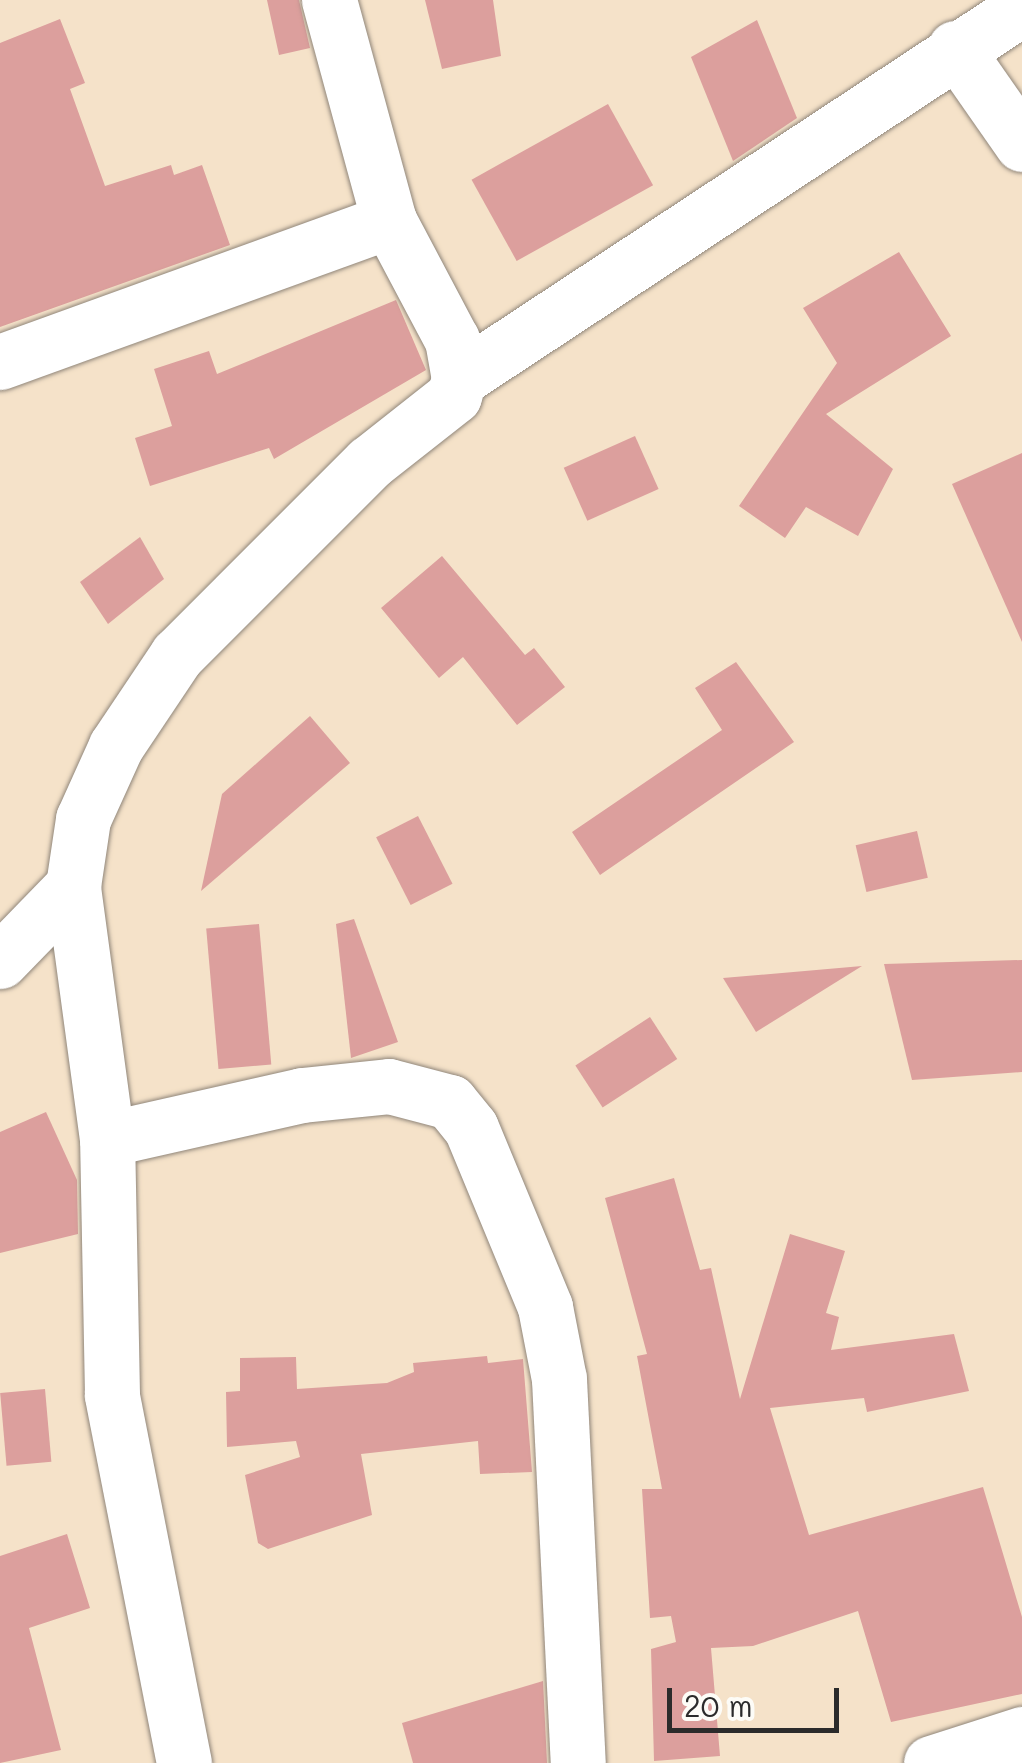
<!DOCTYPE html>
<style>
body{margin:0}
#map{position:relative;width:1022px;height:1763px;overflow:hidden;background:#f5e2c9;font-family:Mali,sans-serif}
div>[style]{position:absolute}
[style*='--x']{left:calc(var(--x)*1px);top:calc(var(--y)*1px);width:calc(var(--w)*1px);rotate:calc(var(--a)*1deg)}
.building>*{inset:0;background:#dc9f9d;transform-origin:0 0}
.roads{filter:drop-shadow(0 0 2px #90867a) drop-shadow(0 0 2px #90867a)}
.minor>*{height:55px;margin:-27.5px;padding:0 27.5px;transform-origin:27.5px;border-radius:27.5px;background:#fff}
span{translate:-50% -50%;white-space:nowrap;text-align:center;line-height:1.15;-webkit-text-stroke:10px #fdfcf7;paint-order:stroke}
.scale{position:absolute;left:667px;top:1688px;width:172px;height:45px;box-sizing:border-box;border:5px solid #2b2b2b;border-top:0;padding-left:12px;font-size:30px;line-height:35px;white-space:nowrap;color:#2b2b2b;-webkit-text-stroke:8px #fdfcf7;paint-order:stroke}
</style>
<div id="map">
<div class="building">
<i style="clip-path:polygon(267px 0,299px 0,310px 48px,279px 55px)"></i>
<i style="clip-path:polygon(425px 0,493px 0,501px 56px,442px 69px)"></i>
<i style="clip-path:polygon(60px 19px,85px 83px,70px 89px,105px 186px,171px 165px,174px 175px,202px 165px,230px 245px,0 327px,0 43px)"></i>
<i style="clip-path:polygon(757px 20px,797px 118px,733px 161px,691px 57px)"></i>
<i style="left:608px;top:104px;width:93px;height:156px;rotate:61deg"></i>
<i style="clip-path:polygon(899px 252px,951px 336px,826px 414px,893px 469px,858px 536px,806px 507px,785px 538px,739px 506px,837px 363px,803px 308px)"></i>
<i style="clip-path:polygon(396px 300px,426px 370px,274px 459px,269px 448px,150px 486px,135px 438px,172px 426px,154px 369px,209px 351px,217px 374px)"></i>
<i style="left:635px;top:436px;width:58px;height:78px;rotate:66deg"></i>
<i style="clip-path:polygon(1022px 453px,1022px 642px,952px 484px)"></i>
<i style="clip-path:polygon(140px 537px,164px 579px,108px 624px,80px 582px)"></i>
<i style="clip-path:polygon(442px 556px,525px 655px,534px 648px,565px 687px,517px 725px,463px 657px,439px 678px,381px 608px)"></i>
<i style="clip-path:polygon(736px 662px,794px 742px,600px 875px,572px 832px,722px 730px,695px 688px)"></i>
<i style="clip-path:polygon(310px 716px,350px 763px,201px 891px,222px 794px)"></i>
<i style="left:418px;top:816px;width:76px;height:47px;rotate:63deg"></i>
<i style="left:917px;top:831px;width:48px;height:63px;rotate:77deg"></i>
<i style="clip-path:polygon(354px 919px,398px 1042px,351px 1058px,336px 924px)"></i>
<i style="left:259px;top:924px;width:141px;height:53px;rotate:85deg"></i>
<i style="clip-path:polygon(1022px 960px,1022px 1072px,912px 1080px,884px 964px)"></i>
<i style="clip-path:polygon(862px 966px,756px 1032px,723px 978px)"></i>
<i style="left:650px;top:1017px;width:50px;height:89px;rotate:57deg"></i>
<i style="clip-path:polygon(46px 1112px,77px 1180px,78px 1234px,0 1253px,0 1132px)"></i>
<i style="clip-path:polygon(674px 1178px,700px 1270px,711px 1268px,740px 1399px,790px 1234px,845px 1251px,826px 1313px,839px 1317px,831px 1350px,954px 1334px,969px 1391px,867px 1412px,864px 1398px,770px 1408px,809px 1535px,983px 1487px,1022px 1617px,1022px 1694px,891px 1722px,858px 1611px,753px 1646px,711px 1648px,720px 1756px,654px 1761px,651px 1649px,676px 1642px,671px 1616px,650px 1618px,642px 1489px,662px 1489px,637px 1356px,647px 1354px,605px 1198px)"></i>
<i style="clip-path:polygon(487px 1356px,488px 1363px,523px 1359px,532px 1472px,480px 1474px,478px 1441px,361px 1454px,372px 1515px,268px 1549px,258px 1543px,245px 1475px,300px 1457px,296px 1441px,227px 1447px,226px 1392px,240px 1391px,240px 1358px,296px 1357px,297px 1389px,387px 1383px,414px 1372px,413px 1363px)"></i>
<i style="left:45px;top:1389px;width:73px;height:45px;rotate:85deg"></i>
<i style="clip-path:polygon(67px 1534px,90px 1608px,29px 1628px,61px 1750px,0 1763px,0 1556px)"></i>
<i style="clip-path:polygon(543px 1681px,547px 1763px,413px 1763px,402px 1723px)"></i>
</div>
<div class="roads">
<div class="minor">
<i style="--x:955;--y:48;--w:117;--a:55.1"></i>
<i style="--x:0;--y:362;--w:414;--a:-19.9"></i>
<i style="--x:459;--y:379;--w:674;--a:-33.38"></i>
<i style="--x:0;--y:961;--w:105;--a:-45.8"></i>
<i style="--x:107;--y:1139;--w:200;--a:-12.7"></i>
<i style="--x:302;--y:1095;--w:87;--a:-5.9"></i>
<i style="--x:389;--y:1086;--w:63;--a:14.7"></i>
<i style="--x:450;--y:1102;--w:33;--a:51"></i>
<i style="--x:471;--y:1128;--w:194;--a:67.5"></i>
<i style="--x:545;--y:1307;--w:73;--a:79"></i>
<i style="--x:559;--y:1379;--w:384;--a:87.2"></i>
<i style="--x:184;--y:1763;--w:375;--a:-101.1"></i>
<i style="--x:112;--y:1395;--w:256;--a:-91.1"></i>
<i style="--x:107;--y:1139;--w:255;--a:-97.7"></i>
<i style="--x:73;--y:886;--w:68;--a:-81.5"></i>
<i style="--x:83;--y:819;--w:80;--a:-65.7"></i>
<i style="--x:116;--y:746;--w:110;--a:-56.2"></i>
<i style="--x:177;--y:655;--w:272;--a:-45"></i>
<i style="--x:369;--y:463;--w:108;--a:-38.2"></i>
<i style="--x:454;--y:396;--w:18;--a:-74"></i>
<i style="--x:459;--y:379;--w:40;--a:-100"></i>
<i style="--x:452;--y:340;--w:135;--a:-117.9"></i>
<i style="--x:389;--y:221;--w:229;--a:-105.2"></i>
<i style="--x:931;--y:1763;--w:96;--a:-17.7"></i>
</div>
</div>
<div class="scale">20 m</div>
</div>
